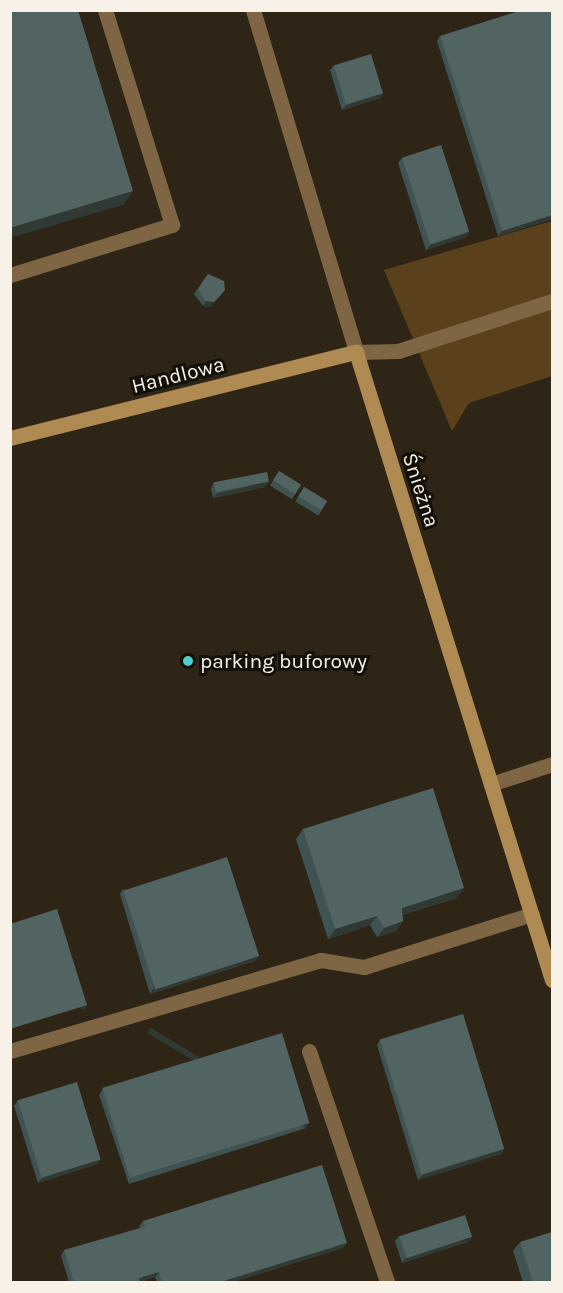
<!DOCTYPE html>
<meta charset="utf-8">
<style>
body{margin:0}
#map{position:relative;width:563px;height:1293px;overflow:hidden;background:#2f2517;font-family:Karla,sans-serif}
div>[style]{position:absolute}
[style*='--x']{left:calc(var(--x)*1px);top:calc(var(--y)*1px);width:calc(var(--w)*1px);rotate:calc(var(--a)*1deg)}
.green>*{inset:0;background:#5b411b}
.lane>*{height:15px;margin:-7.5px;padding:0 7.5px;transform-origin:7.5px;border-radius:7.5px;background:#7e6645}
.street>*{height:15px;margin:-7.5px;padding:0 7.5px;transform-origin:7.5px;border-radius:7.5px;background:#7e6645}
.secondary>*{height:15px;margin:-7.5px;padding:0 7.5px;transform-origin:7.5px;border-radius:7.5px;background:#b08a53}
.wall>*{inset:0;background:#3e5352;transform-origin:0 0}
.shaded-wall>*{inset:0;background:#303934;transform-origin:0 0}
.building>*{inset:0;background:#526462;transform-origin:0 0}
.dots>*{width:16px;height:16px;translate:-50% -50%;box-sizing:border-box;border:3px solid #130f09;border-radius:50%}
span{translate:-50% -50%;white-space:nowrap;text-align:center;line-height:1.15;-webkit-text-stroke:6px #130f09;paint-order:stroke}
.street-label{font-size:21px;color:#f8f1e8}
.poi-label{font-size:21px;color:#f8f1e8}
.left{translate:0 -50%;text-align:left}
.frame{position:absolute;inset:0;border:12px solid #f8f1e8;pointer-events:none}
</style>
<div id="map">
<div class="green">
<i style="clip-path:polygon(552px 221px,552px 376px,469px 403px,452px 431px,384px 270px)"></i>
</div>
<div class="lane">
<i style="--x:10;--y:275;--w:170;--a:-17.2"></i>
<i style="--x:172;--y:225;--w:225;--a:-107.3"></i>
<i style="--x:356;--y:352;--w:42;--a:-1.4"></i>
<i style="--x:398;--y:351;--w:162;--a:-18"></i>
<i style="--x:491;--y:784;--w:64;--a:-18.2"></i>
<i style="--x:10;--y:1051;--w:324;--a:-16.3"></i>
<i style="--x:321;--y:960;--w:44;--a:9.2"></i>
<i style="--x:364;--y:967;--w:176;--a:-17.5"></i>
<i style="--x:309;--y:1051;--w:244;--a:71.3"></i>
</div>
<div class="street">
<i style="--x:253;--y:10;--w:357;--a:73.2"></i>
</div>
<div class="secondary">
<i style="--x:10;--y:438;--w:357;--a:-14"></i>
<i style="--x:356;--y:352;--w:658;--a:72.67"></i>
</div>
<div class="wall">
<i style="clip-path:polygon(440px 36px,552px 219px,498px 236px,437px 41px)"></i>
<i style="clip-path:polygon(334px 65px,383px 93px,380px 98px,342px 110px,330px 70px)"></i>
<i style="clip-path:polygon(402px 158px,469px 232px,466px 237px,426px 250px,398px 163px)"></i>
<i style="clip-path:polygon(208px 274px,221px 295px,210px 307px,203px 306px,194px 294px)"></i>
<i style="left:279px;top:471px;width:26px;height:17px;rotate:32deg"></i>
<i style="clip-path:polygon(214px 482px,265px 487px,213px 498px,211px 488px)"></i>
<i style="left:304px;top:487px;width:27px;height:17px;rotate:31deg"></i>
<i style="clip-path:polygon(303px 829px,457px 898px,402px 915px,403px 921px,396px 931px,377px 937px,370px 925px,328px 939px,296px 839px)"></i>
<i style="clip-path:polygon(123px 889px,255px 961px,150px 994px,120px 894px)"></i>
<i style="clip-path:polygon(380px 1040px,504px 1149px,501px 1154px,418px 1180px,377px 1045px)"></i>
<i style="clip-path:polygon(103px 1089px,309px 1123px,306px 1128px,129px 1184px,99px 1095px)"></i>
<i style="clip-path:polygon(18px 1100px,97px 1164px,38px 1183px,14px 1106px)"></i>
<i style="clip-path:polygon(143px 1221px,343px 1248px,233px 1282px,157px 1282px,155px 1277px,140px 1282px,69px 1282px,61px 1256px,64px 1250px,140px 1228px,139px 1226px)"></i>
<i style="clip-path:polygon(399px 1236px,468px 1242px,402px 1263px,395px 1241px)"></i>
<i style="clip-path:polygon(520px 1242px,552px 1282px,523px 1282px,513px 1251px)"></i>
</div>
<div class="shaded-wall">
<i style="clip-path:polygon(383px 93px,380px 98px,342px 110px,346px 105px)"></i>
<i style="clip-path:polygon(133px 191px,123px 205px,10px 238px,10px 228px)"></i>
<i style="clip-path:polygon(552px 215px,552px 219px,498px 236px,502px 231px)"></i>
<i style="clip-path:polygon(469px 232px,466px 237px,426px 250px,430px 245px)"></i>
<i style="clip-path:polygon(225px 290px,210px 307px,203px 306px,206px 301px)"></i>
<i style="clip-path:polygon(269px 482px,265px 487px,213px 498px,217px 493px)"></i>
<i style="clip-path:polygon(464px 888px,457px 898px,395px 917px,402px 908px)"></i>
<i style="clip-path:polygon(377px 916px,370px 925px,328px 939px,335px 929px)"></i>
<i style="clip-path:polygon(403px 921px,396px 931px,377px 937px,384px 928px)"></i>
<i style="clip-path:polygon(259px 956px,255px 961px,150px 994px,153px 989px)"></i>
<i style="left:87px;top:1005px;width:6px;height:81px;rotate:121deg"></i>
<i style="left:309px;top:1123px;width:6px;height:185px;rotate:121deg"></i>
<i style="clip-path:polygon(504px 1149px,501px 1154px,418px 1180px,422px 1175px)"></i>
<i style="clip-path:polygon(101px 1159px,97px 1164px,38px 1183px,42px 1178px)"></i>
<i style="clip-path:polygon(472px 1237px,468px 1242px,402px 1263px,406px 1257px)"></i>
<i style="clip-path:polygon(347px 1243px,343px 1248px,233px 1282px,220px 1282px)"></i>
<i style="clip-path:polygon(159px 1272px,155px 1277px,138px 1282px,139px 1278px)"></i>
</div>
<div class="building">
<i style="clip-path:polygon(10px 10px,78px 10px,133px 191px,10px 228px)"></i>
<i style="clip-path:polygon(522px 10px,552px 10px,552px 215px,502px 231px,440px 36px)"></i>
<i style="left:371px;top:54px;width:41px;height:39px;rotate:73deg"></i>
<i style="left:441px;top:145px;width:91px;height:41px;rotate:72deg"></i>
<i style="clip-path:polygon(208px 274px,224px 281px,225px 290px,214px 302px,206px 301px,198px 289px)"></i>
<i style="left:279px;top:471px;width:26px;height:11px;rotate:32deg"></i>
<i style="left:267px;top:472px;width:10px;height:54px;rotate:79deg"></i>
<i style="left:304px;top:487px;width:27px;height:11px;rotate:31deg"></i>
<i style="clip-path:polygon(433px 788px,464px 888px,402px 908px,403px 921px,384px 928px,377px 916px,335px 929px,303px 829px)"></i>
<i style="left:227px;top:857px;width:104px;height:109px;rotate:72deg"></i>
<i style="clip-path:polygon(57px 909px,87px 1005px,10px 1029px,10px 924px)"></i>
<i style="left:463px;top:1014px;width:141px;height:87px;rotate:73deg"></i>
<i style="left:282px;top:1033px;width:94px;height:188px;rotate:73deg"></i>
<i style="left:77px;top:1082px;width:81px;height:62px;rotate:73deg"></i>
<i style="clip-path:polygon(322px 1165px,347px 1243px,220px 1282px,162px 1282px,159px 1272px,139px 1278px,140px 1282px,74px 1282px,64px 1250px,145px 1227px,143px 1221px)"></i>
<i style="left:465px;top:1215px;width:23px;height:69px;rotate:72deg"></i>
<i style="clip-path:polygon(552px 1232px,552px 1282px,533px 1282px,520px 1242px)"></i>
</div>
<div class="dots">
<i style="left:188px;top:661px;background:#52cdd0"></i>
</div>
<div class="street-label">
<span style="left:178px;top:375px;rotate:-14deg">Handlowa</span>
<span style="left:421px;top:490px;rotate:72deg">Śnieżna</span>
</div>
<div class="poi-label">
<span class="left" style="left:200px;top:661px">parking buforowy</span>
</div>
<div class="frame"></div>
</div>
